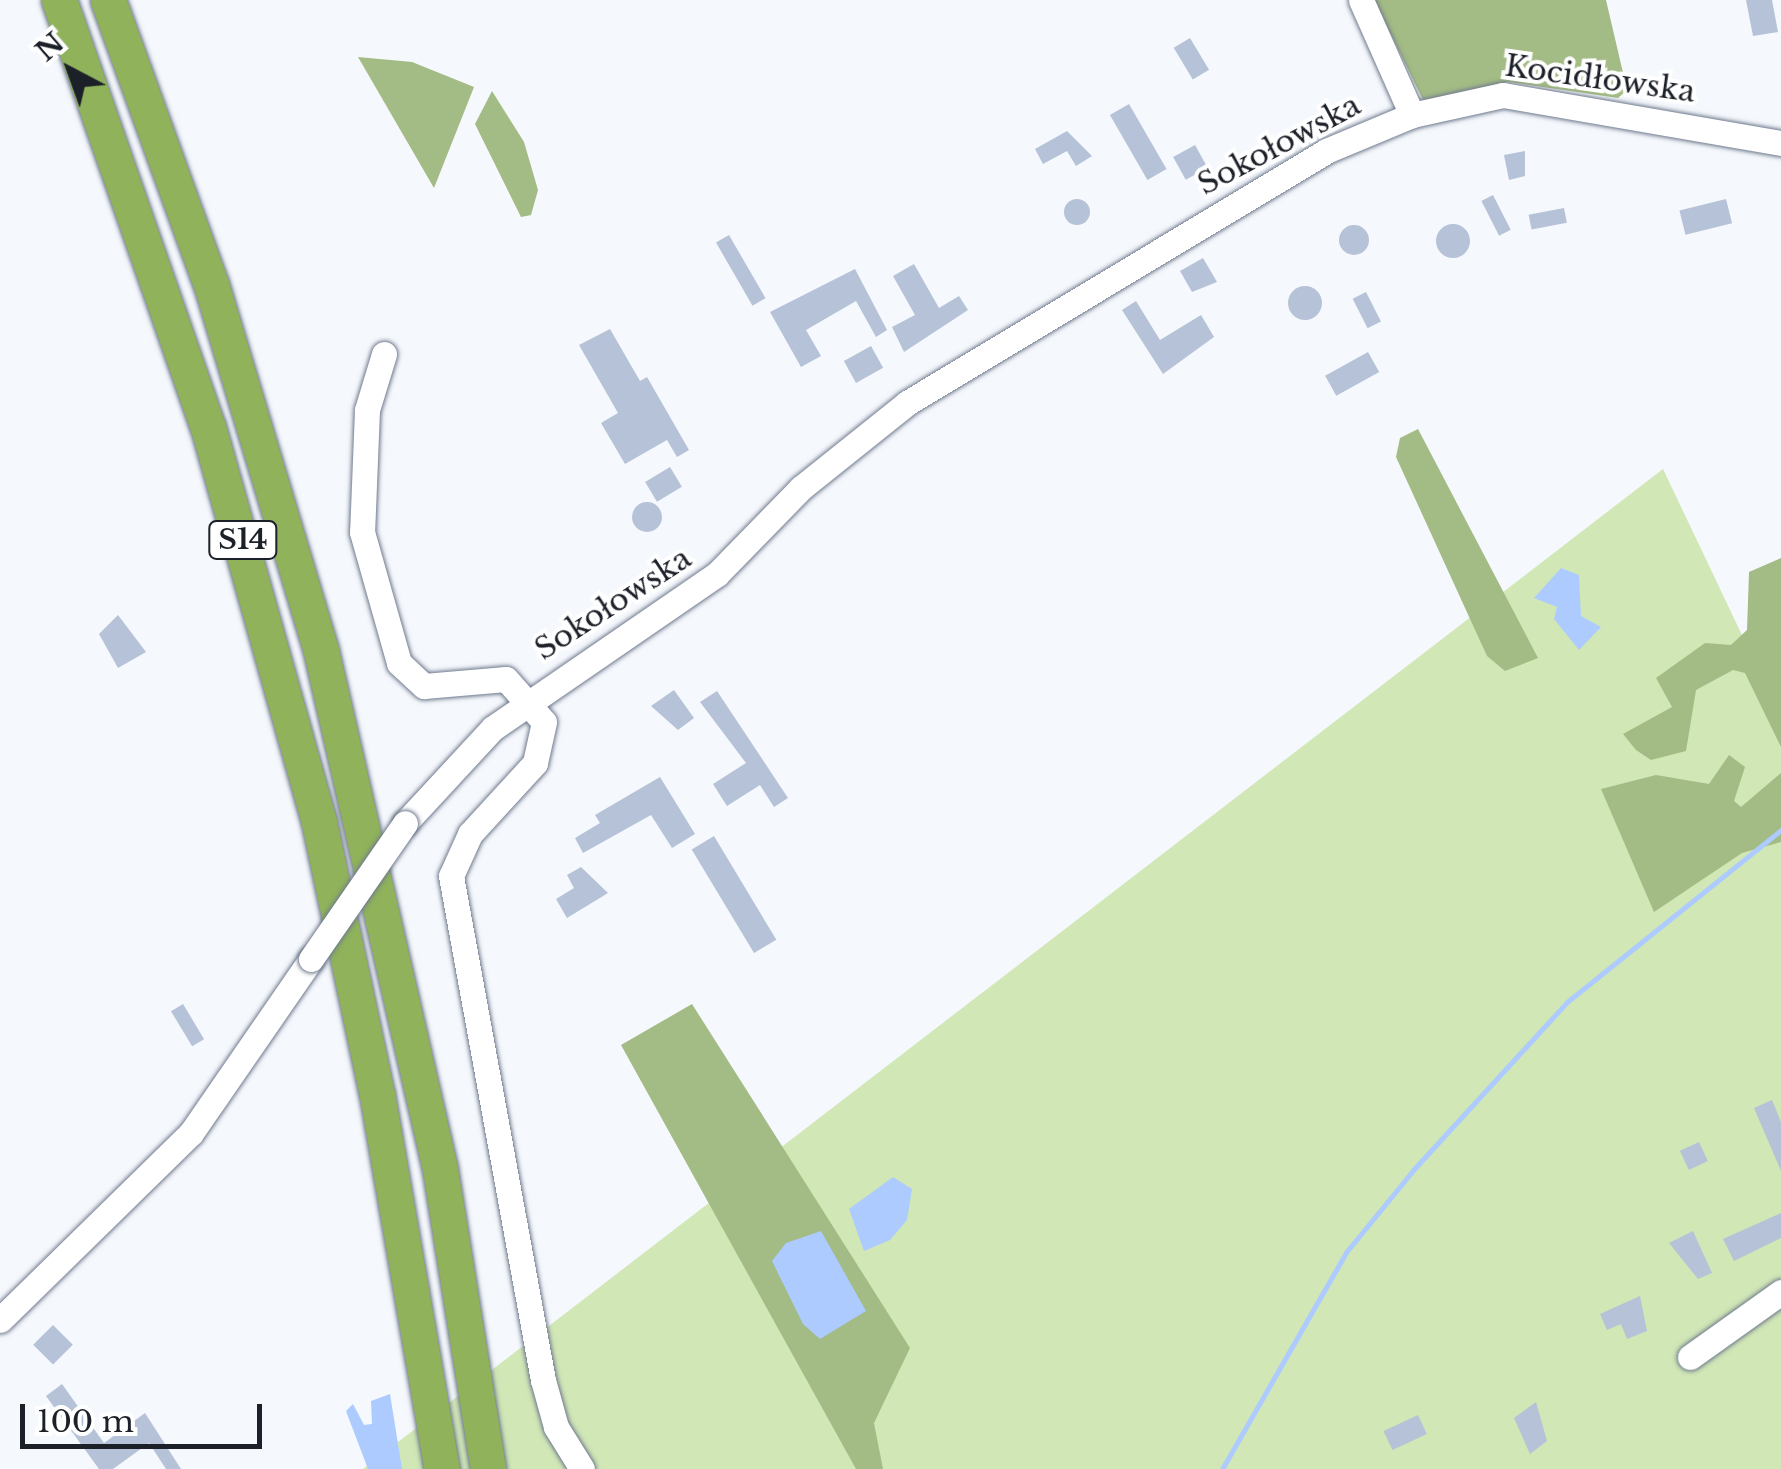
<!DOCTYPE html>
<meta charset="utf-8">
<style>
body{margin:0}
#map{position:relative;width:1781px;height:1469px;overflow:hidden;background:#f5f8fc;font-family:"Libre Baskerville",serif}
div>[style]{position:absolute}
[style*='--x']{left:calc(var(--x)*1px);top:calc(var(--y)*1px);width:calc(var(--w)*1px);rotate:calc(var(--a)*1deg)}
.green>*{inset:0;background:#d1e7b6}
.forest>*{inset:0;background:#a3bb84}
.water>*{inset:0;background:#adcbff}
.stream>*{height:5px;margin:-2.5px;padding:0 2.5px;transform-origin:2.5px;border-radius:2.5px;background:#adcbff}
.building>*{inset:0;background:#b5c2d7;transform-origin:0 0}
.round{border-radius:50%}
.roads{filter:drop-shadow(0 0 2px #6f7a8e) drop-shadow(0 0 2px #6f7a8e)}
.minor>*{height:25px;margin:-12.5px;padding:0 12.5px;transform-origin:12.5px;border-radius:12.5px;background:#fff}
.highway>*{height:35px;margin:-17.5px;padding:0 17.5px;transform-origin:17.5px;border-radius:17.5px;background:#8fb25b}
.bridges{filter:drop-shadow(0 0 2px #6f7a8e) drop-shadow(0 0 2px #6f7a8e)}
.minor-bridge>*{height:25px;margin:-12.5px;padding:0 12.5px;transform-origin:12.5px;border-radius:12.5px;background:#fff}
span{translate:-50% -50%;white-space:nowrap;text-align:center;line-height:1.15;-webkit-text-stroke:8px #fff;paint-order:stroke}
.shield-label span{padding:2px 8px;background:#fff;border:2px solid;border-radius:8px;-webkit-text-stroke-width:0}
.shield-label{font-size:28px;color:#1c2028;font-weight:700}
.street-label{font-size:30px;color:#1c2028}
.north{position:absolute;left:20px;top:20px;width:100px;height:100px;-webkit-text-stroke:8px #fff;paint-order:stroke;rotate:319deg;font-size:28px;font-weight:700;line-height:40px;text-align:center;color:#1c2028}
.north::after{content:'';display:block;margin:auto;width:35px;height:45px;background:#1c2028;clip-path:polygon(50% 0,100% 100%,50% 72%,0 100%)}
.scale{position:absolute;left:20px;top:1404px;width:242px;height:45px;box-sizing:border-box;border:5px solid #1c2028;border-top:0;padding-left:12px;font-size:30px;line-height:35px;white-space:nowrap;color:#1c2028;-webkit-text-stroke:8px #fff;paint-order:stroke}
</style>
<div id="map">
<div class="green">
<i style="clip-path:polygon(1663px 469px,1781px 717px,1781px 1469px,363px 1469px)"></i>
</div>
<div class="forest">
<i style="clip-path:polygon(1374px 0,1606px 0,1627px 90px,1618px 98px,1508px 82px,1423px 100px)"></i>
<i style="clip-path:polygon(358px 57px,412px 62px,474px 87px,434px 188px)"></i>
<i style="clip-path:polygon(492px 91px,524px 142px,538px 190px,531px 215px,521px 217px,475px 124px)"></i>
<i style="clip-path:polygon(1418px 429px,1538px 658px,1505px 671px,1487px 656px,1396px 457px,1400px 438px)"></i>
<i style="clip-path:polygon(1781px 558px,1781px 747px,1745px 673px,1733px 670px,1696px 690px,1686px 751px,1651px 760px,1636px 750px,1623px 734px,1672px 707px,1656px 678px,1705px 643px,1731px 645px,1747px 630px,1749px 572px)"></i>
<i style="clip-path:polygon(1729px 755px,1745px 767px,1734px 801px,1741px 807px,1781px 773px,1781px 842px,1742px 853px,1654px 912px,1601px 789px,1656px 775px,1709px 784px)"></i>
<i style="clip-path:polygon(692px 1004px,910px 1348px,874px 1423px,883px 1469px,856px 1469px,621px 1045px)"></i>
</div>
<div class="water">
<i style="clip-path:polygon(1561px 568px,1579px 575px,1581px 616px,1601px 627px,1579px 650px,1554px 619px,1557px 607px,1534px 598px)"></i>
<i style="clip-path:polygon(893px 1177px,912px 1189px,907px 1220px,890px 1240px,864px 1251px,849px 1209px)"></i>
<i style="clip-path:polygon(821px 1231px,866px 1311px,820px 1339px,803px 1324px,772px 1261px,786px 1243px)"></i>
<i style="clip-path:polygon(390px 1394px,402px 1469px,368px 1469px,346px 1411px,353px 1404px,364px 1425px,372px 1424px,371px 1401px)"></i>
</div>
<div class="stream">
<i style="--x:1222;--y:1469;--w:251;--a:-60.2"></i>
<i style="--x:1347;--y:1251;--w:106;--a:-50.7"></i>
<i style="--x:1414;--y:1169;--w:226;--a:-47.5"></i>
<i style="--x:1567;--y:1002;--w:275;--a:-38.8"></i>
</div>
<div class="building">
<i style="clip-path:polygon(1746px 0,1772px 0,1778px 32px,1753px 36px)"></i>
<i style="left:1190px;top:38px;width:37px;height:19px;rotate:59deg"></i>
<i style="left:1129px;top:104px;width:75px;height:22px;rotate:60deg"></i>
<i style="clip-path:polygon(1067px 131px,1092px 156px,1076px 166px,1067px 151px,1043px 164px,1035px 149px)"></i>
<i style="left:1195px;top:145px;width:26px;height:25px;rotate:61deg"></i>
<i style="clip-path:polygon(1525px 151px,1525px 176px,1509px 180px,1504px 155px)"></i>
<i style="left:1493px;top:195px;width:39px;height:13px;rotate:63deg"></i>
<i style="left:1726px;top:199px;width:25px;height:48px;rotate:76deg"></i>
<i class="round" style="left:1064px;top:199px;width:26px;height:26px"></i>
<i style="left:1564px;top:208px;width:15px;height:36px;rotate:79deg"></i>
<i class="round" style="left:1436px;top:224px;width:34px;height:34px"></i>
<i class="round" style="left:1339px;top:225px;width:30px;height:30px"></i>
<i style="left:729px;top:235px;width:73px;height:15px;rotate:60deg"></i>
<i style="clip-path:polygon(1203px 258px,1217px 282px,1192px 292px,1180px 271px)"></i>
<i style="clip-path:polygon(914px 264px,939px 308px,959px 296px,968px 310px,904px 352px,892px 327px,915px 315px,893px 276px)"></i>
<i style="clip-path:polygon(855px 269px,887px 330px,876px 337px,856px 301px,806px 330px,821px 356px,801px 367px,770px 312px)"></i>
<i class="round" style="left:1288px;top:286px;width:34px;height:34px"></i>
<i style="left:1366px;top:292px;width:33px;height:15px;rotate:63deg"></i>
<i style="clip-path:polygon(1136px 301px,1160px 340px,1201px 315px,1214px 337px,1163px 374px,1122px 310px)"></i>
<i style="clip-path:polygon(610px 329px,640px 381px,647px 377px,689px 450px,677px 457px,667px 440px,625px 464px,601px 423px,618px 413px,579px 345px)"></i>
<i style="left:871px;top:346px;width:25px;height:31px;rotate:61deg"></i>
<i style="left:1368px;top:352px;width:23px;height:49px;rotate:61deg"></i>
<i style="left:670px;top:467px;width:23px;height:29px;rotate:59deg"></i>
<i class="round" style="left:632px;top:502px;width:30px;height:30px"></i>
<i style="clip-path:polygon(118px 615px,146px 652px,118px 668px,99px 634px)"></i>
<i style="clip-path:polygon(674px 690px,694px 718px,678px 730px,651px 706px)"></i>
<i style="clip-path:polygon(717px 691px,788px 798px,774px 807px,760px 785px,727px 806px,713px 784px,746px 763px,700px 702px)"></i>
<i style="clip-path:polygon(660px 777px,695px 834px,672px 848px,651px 815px,583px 853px,575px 838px,600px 823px,595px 815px)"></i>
<i style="left:714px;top:836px;width:121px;height:26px;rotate:59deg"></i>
<i style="clip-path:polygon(581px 867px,608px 893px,567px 918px,556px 899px,574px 888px,567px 875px)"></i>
<i style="left:183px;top:1004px;width:41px;height:14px;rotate:59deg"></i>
<i style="clip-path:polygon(1772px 1100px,1781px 1122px,1781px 1171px,1754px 1108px)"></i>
<i style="left:1699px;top:1142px;width:21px;height:21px;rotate:65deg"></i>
<i style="clip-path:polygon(1781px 1213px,1781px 1238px,1734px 1261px,1723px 1239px)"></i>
<i style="clip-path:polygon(1693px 1231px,1712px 1273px,1698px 1279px,1669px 1243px)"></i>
<i style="clip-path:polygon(1640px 1296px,1647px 1331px,1627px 1339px,1621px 1324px,1607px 1330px,1600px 1314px)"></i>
<i style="left:53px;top:1325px;width:28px;height:28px;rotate:45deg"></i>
<i style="clip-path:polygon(62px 1384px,104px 1443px,145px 1413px,181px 1469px,166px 1469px,149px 1443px,113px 1469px,99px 1469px,46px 1396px)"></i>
<i style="clip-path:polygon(1536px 1402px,1547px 1441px,1530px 1454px,1514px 1418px)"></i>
<i style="left:1418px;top:1415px;width:21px;height:38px;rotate:65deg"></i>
</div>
<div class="roads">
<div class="minor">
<i style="--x:1361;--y:0;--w:126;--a:66.1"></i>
<i style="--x:384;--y:354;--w:59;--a:106.9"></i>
<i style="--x:367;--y:410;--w:122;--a:92.3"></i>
<i style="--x:362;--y:532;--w:136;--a:74.2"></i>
<i style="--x:399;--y:663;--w:34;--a:43"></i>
<i style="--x:424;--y:686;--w:82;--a:-4.9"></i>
<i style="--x:506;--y:679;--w:57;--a:48.5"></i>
<i style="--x:544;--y:722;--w:42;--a:102.4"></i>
<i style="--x:535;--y:763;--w:96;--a:132.5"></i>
<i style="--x:470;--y:834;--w:46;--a:114.3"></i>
<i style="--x:451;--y:876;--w:512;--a:79.66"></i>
<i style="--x:543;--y:1380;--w:49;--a:74.5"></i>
<i style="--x:556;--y:1427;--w:49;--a:58.2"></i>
<i style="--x:405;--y:823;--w:129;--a:-47.2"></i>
<i style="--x:493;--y:728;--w:272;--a:-34.5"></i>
<i style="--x:717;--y:574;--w:120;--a:-45.7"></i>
<i style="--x:801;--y:488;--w:136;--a:-38.7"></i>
<i style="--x:907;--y:403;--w:489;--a:-31"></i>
<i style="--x:1326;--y:151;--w:93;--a:-22.7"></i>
<i style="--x:1412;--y:115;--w:93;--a:-12.4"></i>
<i style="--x:1503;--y:95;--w:282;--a:9.8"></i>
<i style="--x:0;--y:1320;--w:267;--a:-44.4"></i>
<i style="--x:191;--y:1133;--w:211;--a:-55.4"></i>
<i style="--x:1690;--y:1357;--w:112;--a:-35.5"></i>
</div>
<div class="highway">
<i style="--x:59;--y:0;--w:452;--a:70.8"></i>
<i style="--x:208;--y:427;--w:410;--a:74.3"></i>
<i style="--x:319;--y:822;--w:278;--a:78"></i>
<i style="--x:377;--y:1094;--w:381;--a:80.2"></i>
<i style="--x:108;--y:0;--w:302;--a:70.1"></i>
<i style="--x:211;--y:284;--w:383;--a:73.3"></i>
<i style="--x:321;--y:651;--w:531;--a:77.06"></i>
<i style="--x:440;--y:1169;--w:304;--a:80.9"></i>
</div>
</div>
<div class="bridges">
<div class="minor-bridge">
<i style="--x:311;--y:959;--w:165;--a:-55.3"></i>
</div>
</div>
<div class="shield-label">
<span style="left:243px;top:540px">S14</span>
</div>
<div class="street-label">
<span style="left:1600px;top:79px;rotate:8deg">Kocidłowska</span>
<span style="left:1279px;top:145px;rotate:-28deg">Sokołowska</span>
<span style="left:613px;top:604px;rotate:-33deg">Sokołowska</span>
</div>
<div class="north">N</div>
<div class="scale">100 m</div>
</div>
